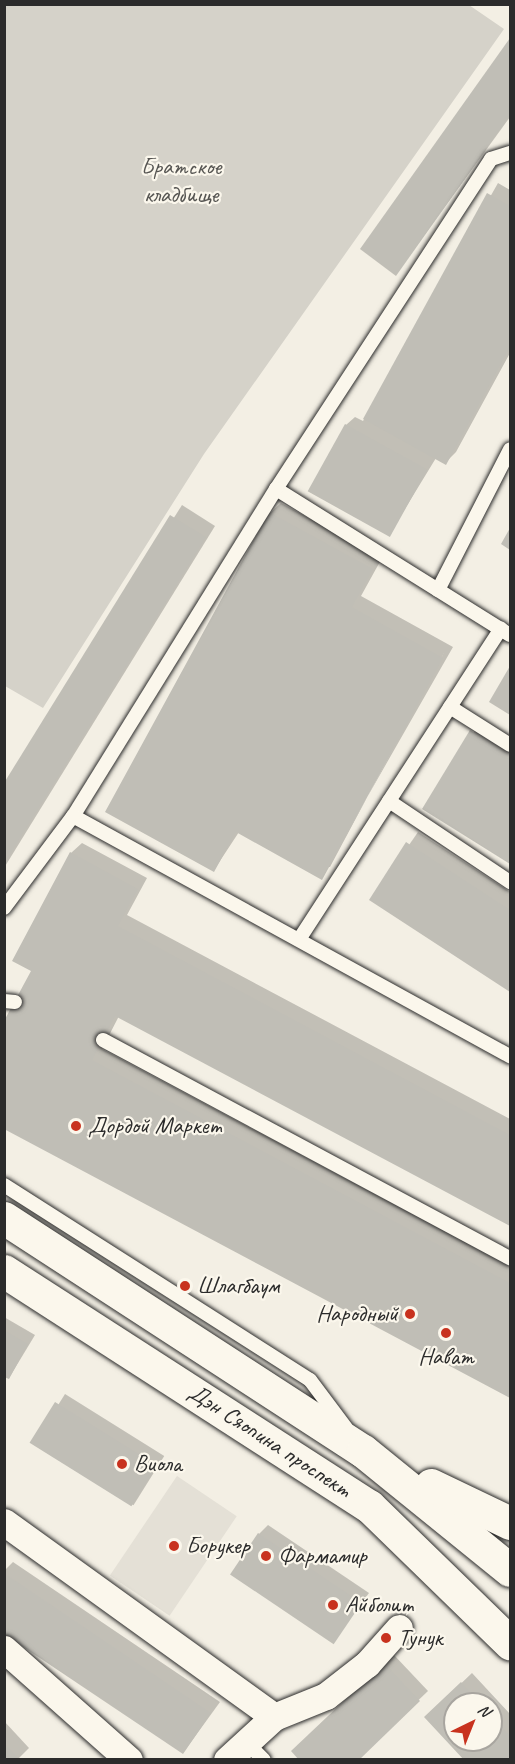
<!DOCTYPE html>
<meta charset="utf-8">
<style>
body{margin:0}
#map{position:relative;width:515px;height:1764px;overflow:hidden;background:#f3efe4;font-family:Caveat,sans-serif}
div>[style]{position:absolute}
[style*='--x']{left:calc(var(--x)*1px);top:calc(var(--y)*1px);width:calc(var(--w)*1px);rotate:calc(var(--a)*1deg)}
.built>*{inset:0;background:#e4e0d6;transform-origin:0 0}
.green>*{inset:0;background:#d5d2c9}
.shadow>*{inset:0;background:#0003;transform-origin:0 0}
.building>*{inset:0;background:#c0beb6;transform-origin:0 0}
.roads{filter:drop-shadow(0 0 2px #2b2b2b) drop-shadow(0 0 2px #2b2b2b)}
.service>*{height:14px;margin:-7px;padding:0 7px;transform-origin:7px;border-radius:7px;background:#fbf7ec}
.minor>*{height:27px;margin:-13.5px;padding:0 13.5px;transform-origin:13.5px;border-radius:13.5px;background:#fbf7ec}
.primary>*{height:33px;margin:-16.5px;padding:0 16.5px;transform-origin:16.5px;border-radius:16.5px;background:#fbf7ec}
.dots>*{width:16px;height:16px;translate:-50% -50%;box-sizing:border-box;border:3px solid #fbf7ec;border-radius:50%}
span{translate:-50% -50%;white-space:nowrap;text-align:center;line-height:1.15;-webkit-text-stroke:4.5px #fbf7ec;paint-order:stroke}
.park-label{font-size:24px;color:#565552}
.poi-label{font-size:24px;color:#2b2b2b}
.left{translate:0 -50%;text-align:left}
.right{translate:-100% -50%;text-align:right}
.street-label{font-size:24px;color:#2b2b2b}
.frame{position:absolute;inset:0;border:6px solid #2b2b2b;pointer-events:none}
.north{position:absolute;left:443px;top:1692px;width:60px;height:60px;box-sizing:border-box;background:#fbf7ec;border:2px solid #a8a59f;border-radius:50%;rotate:43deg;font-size:16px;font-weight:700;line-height:24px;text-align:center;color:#2b2b2b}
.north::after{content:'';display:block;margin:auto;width:21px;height:27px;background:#c8321e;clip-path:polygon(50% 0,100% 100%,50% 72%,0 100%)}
</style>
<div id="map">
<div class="built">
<i style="left:177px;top:1476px;width:72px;height:120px;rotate:34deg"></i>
</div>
<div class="green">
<i style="clip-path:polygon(469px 5px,504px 29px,204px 454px,43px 708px,5px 686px,5px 5px)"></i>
</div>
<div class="shadow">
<i style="clip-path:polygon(510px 40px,510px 117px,396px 274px,362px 249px)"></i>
<i style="clip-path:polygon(498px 183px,510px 190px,510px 353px,456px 452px,445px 463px,436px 458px,389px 535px,346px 425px,355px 417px,363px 421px)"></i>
<i style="clip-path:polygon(evenodd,281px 503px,382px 558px,361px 596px,453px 647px,321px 878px,239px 832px,214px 870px,270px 513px,281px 503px,445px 651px,330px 867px,327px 867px,445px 651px)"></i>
<i style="clip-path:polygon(182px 505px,215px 526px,4px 868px,4px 786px)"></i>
<i style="clip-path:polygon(510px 669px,510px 713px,491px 701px)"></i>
<i style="clip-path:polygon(482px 720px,510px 738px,510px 862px,424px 809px)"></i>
<i style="clip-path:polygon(418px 832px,510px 892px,510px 990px,371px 900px)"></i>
<i style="clip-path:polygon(82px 843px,147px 878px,127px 915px,510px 1119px,510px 1225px,119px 1016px,102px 1049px,510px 1266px,510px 1396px,4px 1127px,33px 971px,71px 853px)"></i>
<i style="clip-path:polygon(4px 1317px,35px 1335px,9px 1378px,4px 1375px)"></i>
<i style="left:65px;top:1394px;width:117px;height:58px;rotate:32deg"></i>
<i style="clip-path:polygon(268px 1525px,369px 1593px,332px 1642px,259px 1534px)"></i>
<i style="clip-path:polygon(13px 1562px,220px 1702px,183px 1753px,4px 1632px,4px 1571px)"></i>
<i style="clip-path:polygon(394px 1655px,428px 1691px,356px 1760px,293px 1751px)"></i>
<i style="clip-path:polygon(evenodd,472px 1673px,510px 1714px,510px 1760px,466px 1760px,426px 1717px,472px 1673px,455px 1704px,491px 1704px,491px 1740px,455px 1740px,455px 1704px)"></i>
<i style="clip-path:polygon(4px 1721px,29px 1748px,17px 1760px,4px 1760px)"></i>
</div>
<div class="building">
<i style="clip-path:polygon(510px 38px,510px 115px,396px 276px,360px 249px)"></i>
<i style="clip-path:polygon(487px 193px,510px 206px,510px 347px,446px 465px,363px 419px)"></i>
<i style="left:345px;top:424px;width:94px;height:77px;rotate:29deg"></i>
<i style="clip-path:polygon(269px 512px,373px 569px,352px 607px,443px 658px,322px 880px,236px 832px,214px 872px,105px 812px)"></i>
<i style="clip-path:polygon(170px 515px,206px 537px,4px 864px,4px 783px)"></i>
<i style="clip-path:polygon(510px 528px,510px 550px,501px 544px)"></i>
<i style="clip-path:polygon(510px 666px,510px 715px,489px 702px)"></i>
<i style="clip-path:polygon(470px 730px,510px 755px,510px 864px,422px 809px)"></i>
<i style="clip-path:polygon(406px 842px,510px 910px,510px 992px,369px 900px)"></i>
<i style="clip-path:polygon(70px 852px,138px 889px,118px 926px,510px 1135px,510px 1226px,115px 1016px,92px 1060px,510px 1283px,510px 1398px,4px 1129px,4px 1021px,31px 971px,12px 961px)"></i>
<i style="clip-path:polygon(4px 1330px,28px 1344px,9px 1379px,4px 1377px)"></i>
<i style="left:55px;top:1402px;width:120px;height:48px;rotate:32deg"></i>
<i style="left:258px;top:1533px;width:125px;height:50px;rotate:34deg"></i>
<i style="clip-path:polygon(4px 1573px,211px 1713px,183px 1754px,4px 1634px)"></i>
<i style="clip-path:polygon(384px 1663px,420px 1701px,359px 1760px,299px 1760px,291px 1751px)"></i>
<i style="clip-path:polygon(461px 1682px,481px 1704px,455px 1704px,455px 1740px,491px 1740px,491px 1715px,510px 1736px,510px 1760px,464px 1760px,424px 1717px)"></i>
<i style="clip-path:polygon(4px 1743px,20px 1760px,4px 1760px)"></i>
</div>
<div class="roads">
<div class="service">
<i style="--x:276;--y:489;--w:394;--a:-56.9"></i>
<i style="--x:491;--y:159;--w:20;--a:-18"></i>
<i style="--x:438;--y:590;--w:158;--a:-62.9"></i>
<i style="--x:510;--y:635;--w:276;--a:-148"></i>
<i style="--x:276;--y:489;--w:385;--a:121.8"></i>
<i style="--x:73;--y:816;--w:499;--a:28.8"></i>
<i style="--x:450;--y:707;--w:71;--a:32.3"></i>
<i style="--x:389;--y:801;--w:146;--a:33.8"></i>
<i style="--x:4;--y:908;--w:115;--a:-53.1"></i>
<i style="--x:300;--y:938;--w:369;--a:-57"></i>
<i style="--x:4;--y:1001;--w:11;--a:5"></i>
<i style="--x:103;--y:1040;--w:462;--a:28.2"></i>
<i style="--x:4;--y:1185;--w:363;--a:32.5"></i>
<i style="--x:310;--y:1380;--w:60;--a:53.1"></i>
<i style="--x:246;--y:1742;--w:25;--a:45"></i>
</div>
<div class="minor">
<i style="--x:4;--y:1522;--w:333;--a:35.8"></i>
<i style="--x:4;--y:1649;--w:167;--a:41.6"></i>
<i style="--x:227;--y:1760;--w:64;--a:-42.5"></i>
<i style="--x:274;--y:1717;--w:56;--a:-22"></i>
<i style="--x:326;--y:1696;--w:52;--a:-38"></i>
<i style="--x:367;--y:1664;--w:48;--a:-48.4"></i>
</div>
<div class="primary">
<i style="--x:4;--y:1218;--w:428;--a:33"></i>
<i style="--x:363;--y:1451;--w:189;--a:39"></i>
<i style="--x:4;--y:1271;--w:434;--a:32.8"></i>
<i style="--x:369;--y:1506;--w:197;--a:44.2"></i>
<i style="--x:431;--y:1485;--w:88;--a:25.7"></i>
</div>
</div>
<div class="dots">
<i style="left:76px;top:1126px;background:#c8321e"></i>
<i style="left:185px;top:1286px;background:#c8321e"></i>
<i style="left:410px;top:1314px;background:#c8321e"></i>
<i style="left:446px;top:1333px;background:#c8321e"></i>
<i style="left:122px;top:1464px;background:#c8321e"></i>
<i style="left:174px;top:1546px;background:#c8321e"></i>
<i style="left:266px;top:1556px;background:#c8321e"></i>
<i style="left:333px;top:1605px;background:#c8321e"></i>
<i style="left:386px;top:1638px;background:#c8321e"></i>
</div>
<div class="park-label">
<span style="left:181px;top:181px">Братское<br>кладбище</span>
</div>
<div class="poi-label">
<span class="left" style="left:88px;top:1126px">Дордой Маркет</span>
<span class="left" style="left:197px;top:1286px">Шлагбаум</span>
<span class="right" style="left:398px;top:1314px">Народный</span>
<span style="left:446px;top:1357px">Нават</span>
<span class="left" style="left:134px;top:1464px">Виола</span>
<span class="left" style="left:186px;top:1546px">Борукер</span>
<span class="left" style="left:278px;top:1556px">Фармамир</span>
<span class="left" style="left:345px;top:1605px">Айболит</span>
<span class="left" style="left:398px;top:1638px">Тунук</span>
</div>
<div class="street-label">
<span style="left:270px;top:1441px;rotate:33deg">Дэн Сяопина проспект</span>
</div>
<div class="frame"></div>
<div class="north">N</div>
</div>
